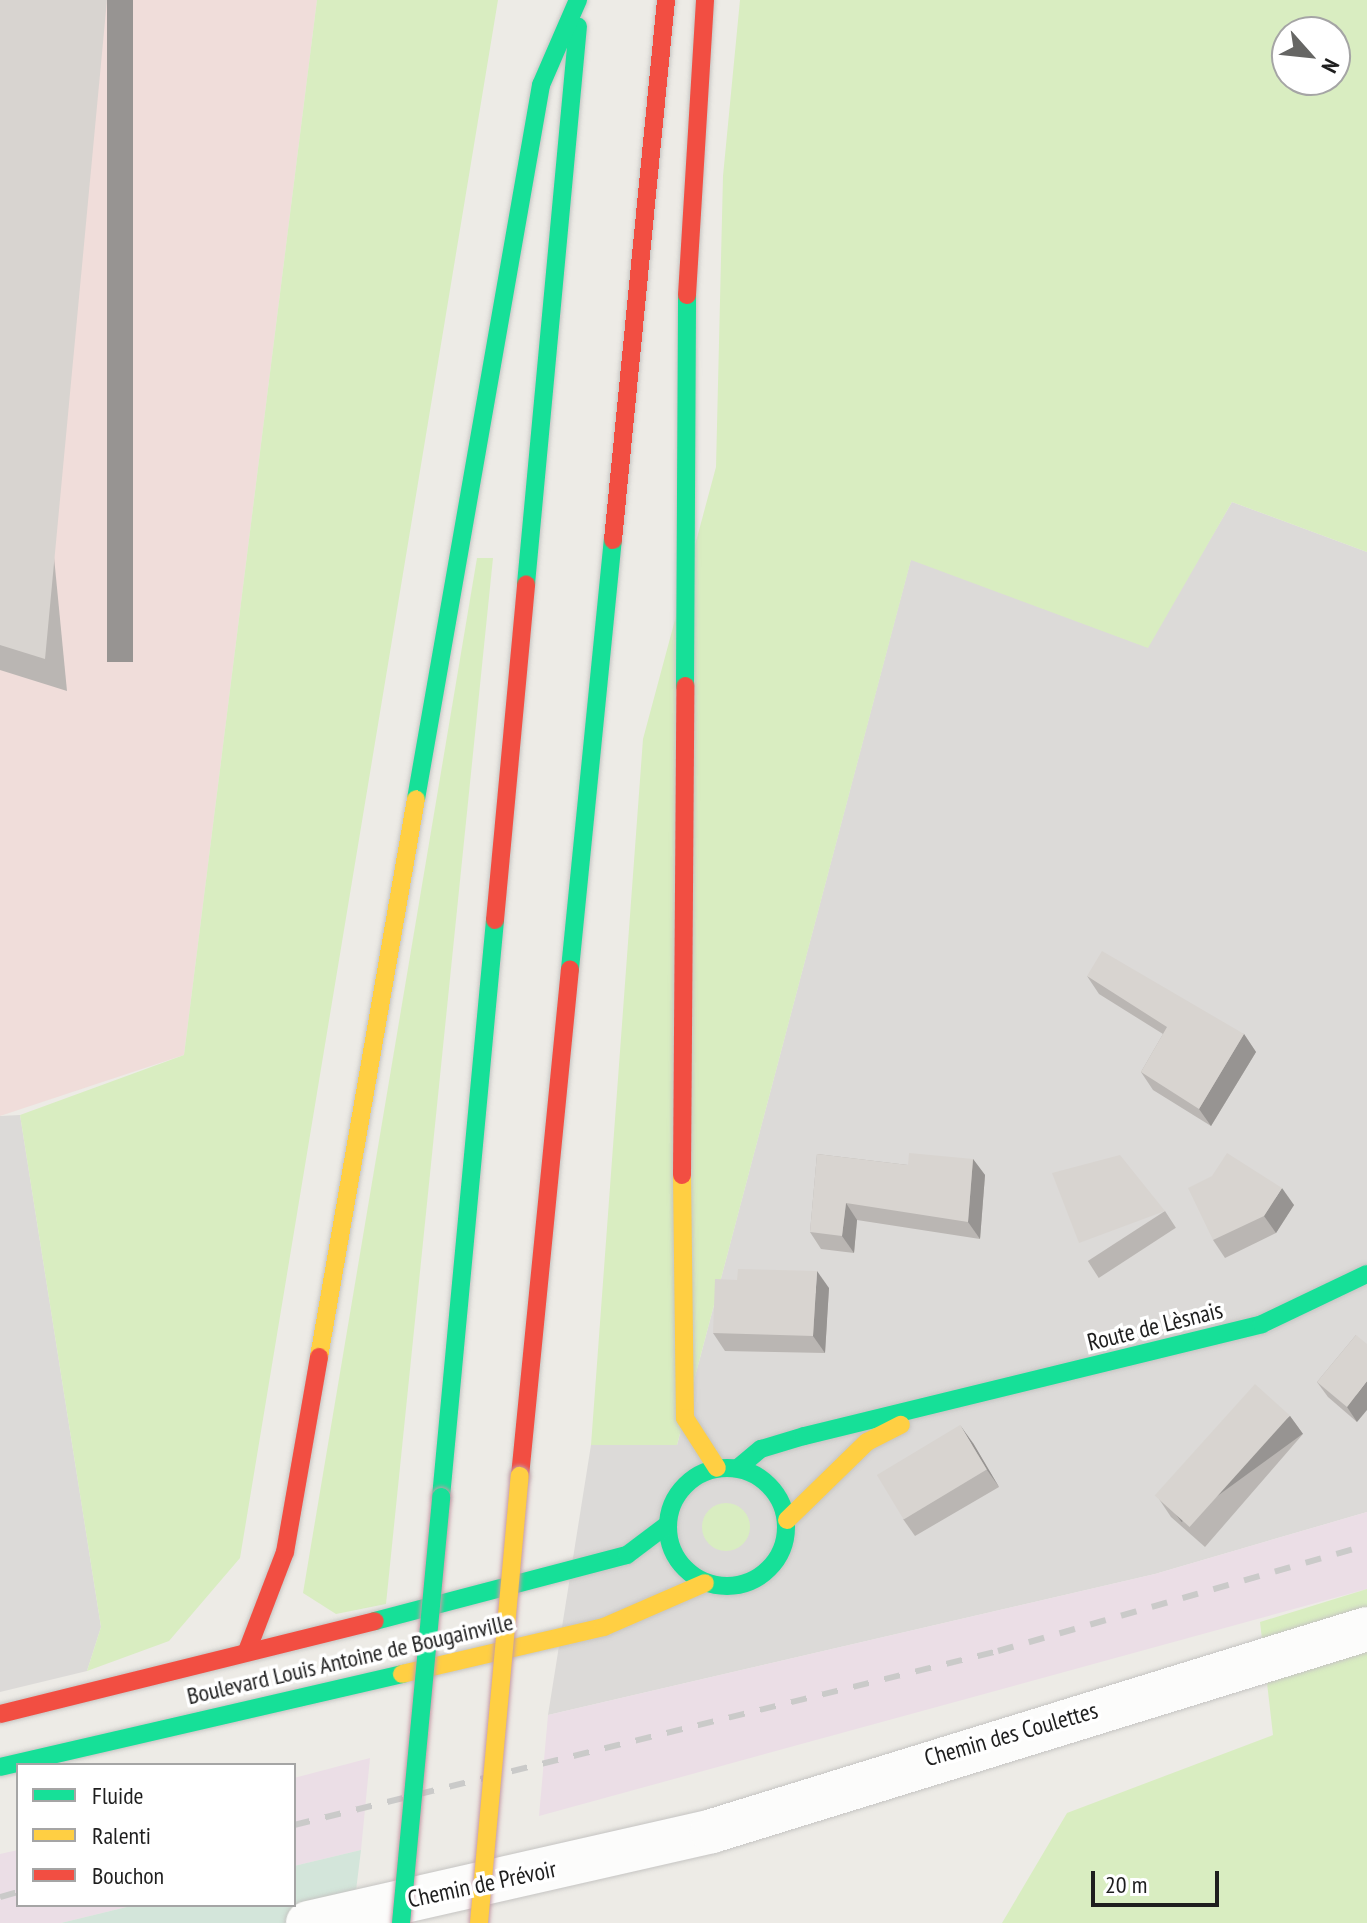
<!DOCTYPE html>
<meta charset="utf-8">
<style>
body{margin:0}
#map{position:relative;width:1367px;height:1923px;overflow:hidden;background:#edebe6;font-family:"PT Sans Narrow",sans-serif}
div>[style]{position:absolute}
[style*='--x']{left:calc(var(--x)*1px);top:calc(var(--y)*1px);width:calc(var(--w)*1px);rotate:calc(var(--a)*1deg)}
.residential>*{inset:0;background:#dcdad8}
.commercial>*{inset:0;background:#f0ddda}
.industrial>*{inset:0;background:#ebdee6}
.grass>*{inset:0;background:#d9edc1}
.round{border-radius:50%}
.wetland>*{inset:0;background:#d3e5da}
.roads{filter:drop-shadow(0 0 2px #c5c4c2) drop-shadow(0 0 2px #c5c4c2)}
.street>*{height:44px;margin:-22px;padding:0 22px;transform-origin:22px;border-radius:22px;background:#fcfcfb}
.fast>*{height:18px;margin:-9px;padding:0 9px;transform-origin:9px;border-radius:9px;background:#16e098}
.fast>.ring{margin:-9px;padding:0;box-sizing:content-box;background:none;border:18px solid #16e098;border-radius:50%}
.slow>*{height:18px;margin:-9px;padding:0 9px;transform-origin:9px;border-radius:9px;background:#ffcf43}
.jam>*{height:18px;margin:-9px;padding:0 9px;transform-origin:9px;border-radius:9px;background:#f24e42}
.rail>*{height:6px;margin-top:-3px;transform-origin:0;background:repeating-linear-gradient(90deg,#cacac9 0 16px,transparent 0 32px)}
.bridges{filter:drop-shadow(0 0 2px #c59ba6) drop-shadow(0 0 2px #c59ba6)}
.fast-bridge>*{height:18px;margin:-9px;padding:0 9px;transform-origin:9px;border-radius:9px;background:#16e098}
.slow-bridge>*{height:18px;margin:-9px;padding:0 9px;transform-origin:9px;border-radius:9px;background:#ffcf43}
.wall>*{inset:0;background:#bab6b3;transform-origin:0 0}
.shaded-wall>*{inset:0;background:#979492;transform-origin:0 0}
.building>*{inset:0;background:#d8d4d0;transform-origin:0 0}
span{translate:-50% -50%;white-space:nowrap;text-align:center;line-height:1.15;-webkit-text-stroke:7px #fff;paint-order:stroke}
.street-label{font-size:24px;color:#1e1e1e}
.legend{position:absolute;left:16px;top:1763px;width:280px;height:144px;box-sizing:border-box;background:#fff;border:2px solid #a5a5a5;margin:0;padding:10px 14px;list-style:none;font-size:24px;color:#1e1e1e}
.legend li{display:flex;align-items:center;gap:16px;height:40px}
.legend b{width:40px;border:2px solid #a5a5a5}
.north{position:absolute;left:1271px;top:16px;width:80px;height:80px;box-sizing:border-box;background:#fff;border:2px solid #a5a5a5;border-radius:50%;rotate:117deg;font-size:22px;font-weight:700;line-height:32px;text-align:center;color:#1e1e1e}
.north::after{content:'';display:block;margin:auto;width:28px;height:36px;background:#666664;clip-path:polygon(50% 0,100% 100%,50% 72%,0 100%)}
.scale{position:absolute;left:1091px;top:1871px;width:128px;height:36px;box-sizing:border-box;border:4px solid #1e1e1e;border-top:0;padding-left:10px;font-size:24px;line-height:28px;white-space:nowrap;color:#1e1e1e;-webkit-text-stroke:6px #fff;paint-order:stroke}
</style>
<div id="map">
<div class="residential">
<i style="clip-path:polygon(1232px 502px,1367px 552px,1367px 1512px,1155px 1574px,548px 1715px,591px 1445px,677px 1445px,911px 559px,1147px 647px)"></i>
<i style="clip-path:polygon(20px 1115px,101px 1627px,87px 1671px,0 1692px,0 1116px)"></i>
</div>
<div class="commercial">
<i style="clip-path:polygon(0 0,317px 0,184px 1055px,0 1116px)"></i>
</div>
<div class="industrial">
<i style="clip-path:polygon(1367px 1512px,1367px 1589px,539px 1816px,548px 1715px,1155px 1574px)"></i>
<i style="clip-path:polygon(370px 1758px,361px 1850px,294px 1866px,294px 1778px)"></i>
<i style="clip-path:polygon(18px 1850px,18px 1905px,135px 1905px,61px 1923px,0 1923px,0 1854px)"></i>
</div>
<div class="grass">
<i style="clip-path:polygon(317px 0,498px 0,240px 1558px,169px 1641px,87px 1671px,101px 1627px,20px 1115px,184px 1055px)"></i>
<i style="clip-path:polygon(evenodd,740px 0,1367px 0,1367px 552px,1232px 502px,1148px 648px,911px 560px,677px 1445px,591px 1445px,643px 739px,716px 467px,723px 176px,740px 0,1287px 32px,1335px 32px,1335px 80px,1287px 80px,1287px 32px)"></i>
<i style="clip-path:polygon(477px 558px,493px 558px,386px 1604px,336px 1614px,303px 1593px)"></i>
<i class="round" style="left:702px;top:1503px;width:48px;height:48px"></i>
<i style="clip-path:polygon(1367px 1589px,1367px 1923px,1002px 1923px,1067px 1813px,1273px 1735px,1260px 1622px)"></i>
</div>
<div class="wetland">
<i style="clip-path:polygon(361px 1850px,352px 1923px,61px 1923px,135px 1905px,294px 1905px,294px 1866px)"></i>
</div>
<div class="roads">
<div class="street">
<i style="--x:308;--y:1923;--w:414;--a:-12.8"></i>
<i style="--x:712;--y:1831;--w:685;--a:-17.14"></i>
</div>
<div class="fast">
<i style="--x:526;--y:584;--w:560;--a:-84.68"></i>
<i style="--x:685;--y:686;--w:391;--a:-89.7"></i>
<i style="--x:416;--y:799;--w:725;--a:-80.07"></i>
<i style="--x:541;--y:85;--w:93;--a:-66.5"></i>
<i style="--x:570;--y:969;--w:431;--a:-84.3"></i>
<i class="ring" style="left:668px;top:1468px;width:100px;height:100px"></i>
<i style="--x:738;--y:1468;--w:30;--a:-40"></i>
<i style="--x:761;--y:1449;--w:45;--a:-16.8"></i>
<i style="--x:804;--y:1436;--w:471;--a:-13.7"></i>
<i style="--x:1262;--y:1324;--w:116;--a:-25.5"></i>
<i style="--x:441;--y:1497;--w:580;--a:-84.65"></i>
<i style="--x:375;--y:1621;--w:260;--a:-14.7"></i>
<i style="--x:627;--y:1555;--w:51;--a:-37.1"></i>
<i style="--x:0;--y:1767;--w:413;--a:-13"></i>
</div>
<div class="slow">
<i style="--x:682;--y:1175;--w:243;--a:89.3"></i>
<i style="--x:685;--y:1418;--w:59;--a:57.4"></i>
<i style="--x:319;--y:1357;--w:566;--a:-80.14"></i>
<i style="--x:787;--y:1520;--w:112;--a:-44.3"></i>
<i style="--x:867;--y:1442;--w:38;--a:-27"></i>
<i style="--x:402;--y:1674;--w:207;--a:-13.1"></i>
<i style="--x:604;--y:1627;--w:110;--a:-23.5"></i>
</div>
<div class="jam">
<i style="--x:687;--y:295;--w:296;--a:-86.5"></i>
<i style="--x:613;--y:540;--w:543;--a:-84.39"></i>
<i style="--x:495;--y:920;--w:337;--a:-84.7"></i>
<i style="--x:682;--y:1175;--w:489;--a:-89.6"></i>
<i style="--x:520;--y:1476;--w:509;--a:-84.37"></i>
<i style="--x:247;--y:1651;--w:106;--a:-69"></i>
<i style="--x:285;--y:1552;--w:198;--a:-80.1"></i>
<i style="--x:0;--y:1714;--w:386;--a:-13.9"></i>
</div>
</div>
<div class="rail">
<i style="--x:294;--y:1825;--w:725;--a:-13.88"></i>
<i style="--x:998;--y:1651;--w:384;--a:-16"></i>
<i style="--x:0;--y:1897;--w:19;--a:-16"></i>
</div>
<div class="bridges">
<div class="fast-bridge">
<i style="--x:401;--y:1923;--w:428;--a:-84.6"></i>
</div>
<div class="slow-bridge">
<i style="--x:479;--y:1923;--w:449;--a:-84.8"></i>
</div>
</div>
<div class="wall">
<i style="clip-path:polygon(0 0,67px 691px,0 670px)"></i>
<i style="clip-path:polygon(1087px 976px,1244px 1034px,1256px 1052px,1211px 1126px,1153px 1090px,1141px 1072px,1163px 1034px,1099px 994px)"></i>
<i style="clip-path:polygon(817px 1154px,908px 1165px,973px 1159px,985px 1175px,980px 1239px,857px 1220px,854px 1253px,821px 1249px,810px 1232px)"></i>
<i style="clip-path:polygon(1212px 1176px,1294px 1205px,1276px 1233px,1225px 1258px,1213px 1240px)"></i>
<i style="left:1165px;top:1211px;width:20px;height:92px;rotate:57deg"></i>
<i style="clip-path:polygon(829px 1288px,825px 1353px,725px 1351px,713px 1333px)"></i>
<i style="clip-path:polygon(1356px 1335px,1357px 1422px,1328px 1397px,1317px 1382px)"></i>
<i style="clip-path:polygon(1290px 1416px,1303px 1434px,1205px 1547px,1171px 1517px,1159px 1499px)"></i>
<i style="clip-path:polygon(973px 1443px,999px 1487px,915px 1536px,903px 1519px)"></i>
</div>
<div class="shaded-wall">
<i style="left:107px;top:0;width:26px;height:662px"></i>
<i style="clip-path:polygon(1244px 1034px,1256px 1052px,1211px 1126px,1199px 1109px)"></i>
<i style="clip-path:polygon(973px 1159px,985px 1175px,980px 1239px,968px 1222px)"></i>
<i style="clip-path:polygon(1282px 1188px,1294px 1205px,1276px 1233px,1264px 1216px)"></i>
<i style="clip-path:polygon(846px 1203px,857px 1220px,854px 1253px,842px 1236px)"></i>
<i style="clip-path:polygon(817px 1271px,829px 1288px,825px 1353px,813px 1336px)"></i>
<i style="clip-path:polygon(1367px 1381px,1367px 1410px,1357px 1422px,1347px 1407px)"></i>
<i style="left:1290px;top:1416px;width:22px;height:150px;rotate:54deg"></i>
<i style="clip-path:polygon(960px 1425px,973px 1443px,999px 1487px,987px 1470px)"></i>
</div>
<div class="building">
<i style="clip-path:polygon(0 0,107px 0,45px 659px,0 645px)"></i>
<i style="clip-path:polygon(1102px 951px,1244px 1034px,1199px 1109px,1141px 1072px,1167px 1027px,1087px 976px)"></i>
<i style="clip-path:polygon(909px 1153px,973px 1159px,968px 1222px,846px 1203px,842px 1236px,810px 1232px,817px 1154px,908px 1165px)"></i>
<i style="clip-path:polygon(1227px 1153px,1282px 1188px,1264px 1216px,1213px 1240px,1188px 1188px,1212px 1176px)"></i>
<i style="clip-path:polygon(1120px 1155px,1165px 1211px,1079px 1243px,1052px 1173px)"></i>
<i style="clip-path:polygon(738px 1269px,817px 1271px,813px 1336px,713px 1333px,715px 1279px,737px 1280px)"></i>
<i style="clip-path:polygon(1356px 1335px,1367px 1344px,1367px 1381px,1347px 1407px,1317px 1382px)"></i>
<i style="left:1255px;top:1384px;width:47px;height:150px;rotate:42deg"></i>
<i style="left:960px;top:1425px;width:52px;height:97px;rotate:59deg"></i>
</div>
<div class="street-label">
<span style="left:1155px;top:1326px;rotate:-14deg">Route de Lèsnais</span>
<span style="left:350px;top:1659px;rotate:-13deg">Boulevard Louis Antoine de Bougainville</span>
<span style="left:1011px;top:1734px;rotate:-16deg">Chemin des Coulettes</span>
<span style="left:482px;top:1884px;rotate:-12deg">Chemin de Prévoir</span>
</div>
<ul class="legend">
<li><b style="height:10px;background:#16e098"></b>Fluide</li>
<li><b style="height:10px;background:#ffcf43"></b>Ralenti</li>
<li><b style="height:10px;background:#f24e42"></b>Bouchon</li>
</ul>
<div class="north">N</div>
<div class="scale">20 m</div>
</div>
